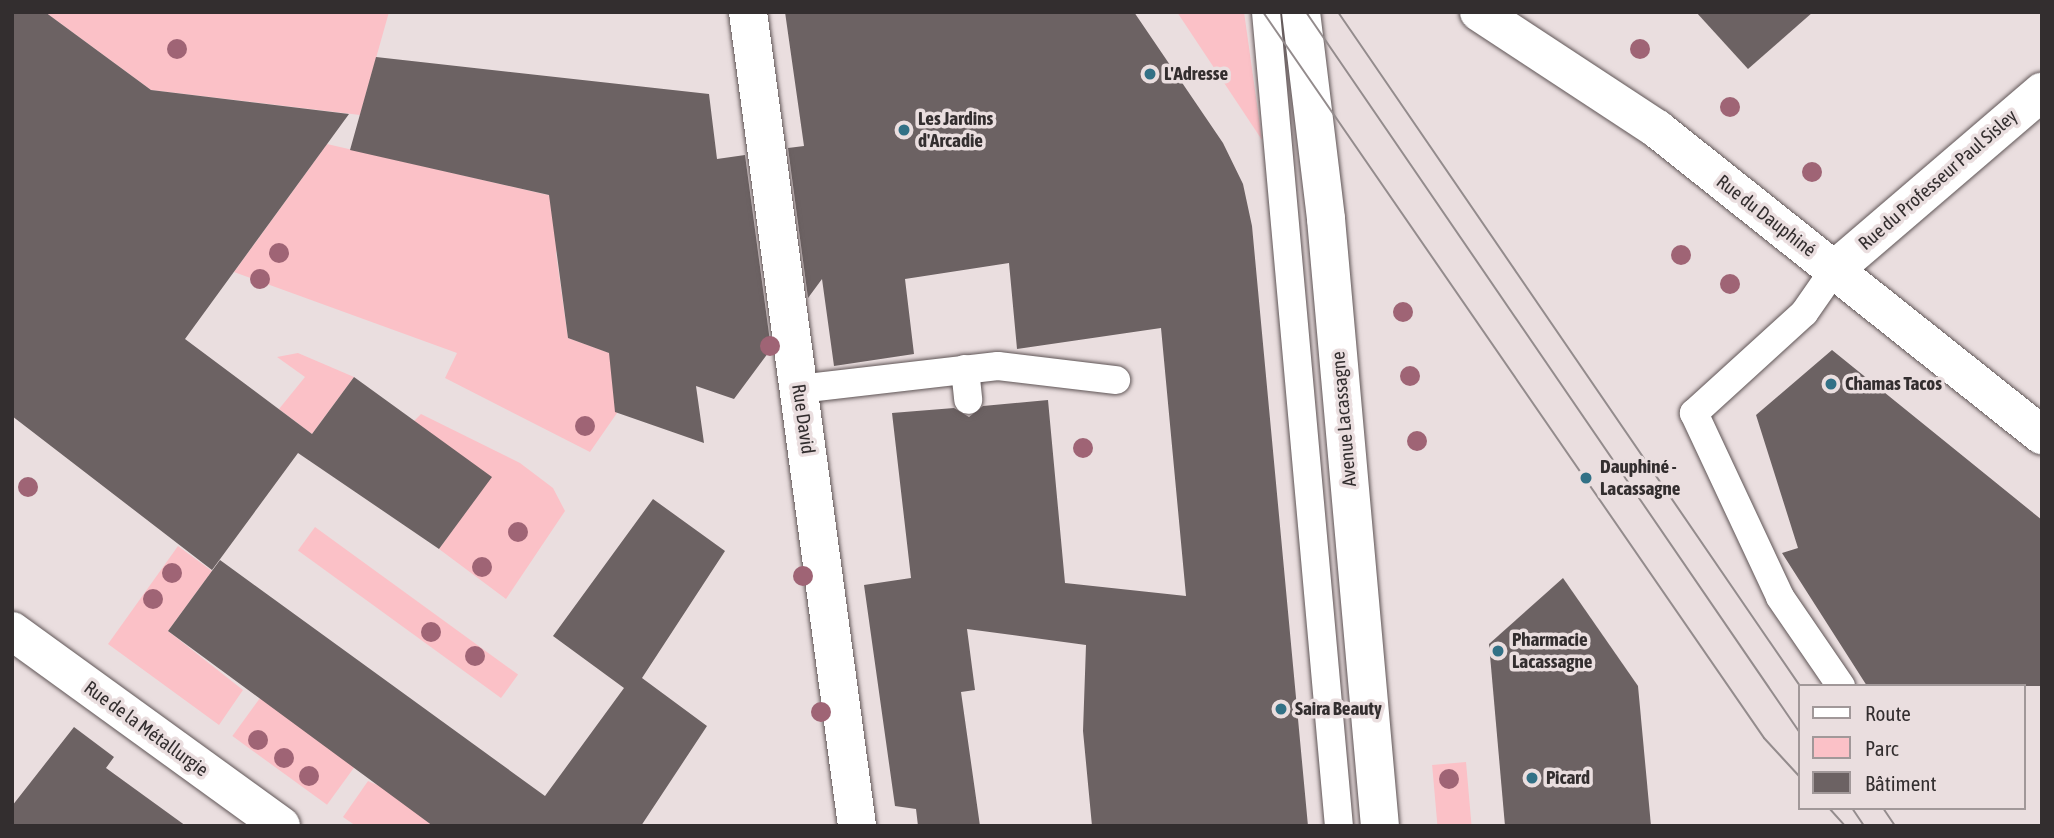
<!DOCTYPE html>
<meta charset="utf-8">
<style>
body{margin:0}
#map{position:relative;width:2054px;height:838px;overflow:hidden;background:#eadedf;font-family:"Asap Condensed",sans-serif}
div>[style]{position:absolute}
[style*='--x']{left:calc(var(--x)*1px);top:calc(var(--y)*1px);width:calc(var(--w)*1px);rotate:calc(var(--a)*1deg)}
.green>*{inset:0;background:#fbc1c7;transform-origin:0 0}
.building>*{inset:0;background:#6c6263}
.roads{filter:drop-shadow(0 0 2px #5f5556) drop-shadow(0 0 2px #5f5556)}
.service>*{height:28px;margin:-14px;padding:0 14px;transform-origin:14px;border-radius:14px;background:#fff}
.minor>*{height:38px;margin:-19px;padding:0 19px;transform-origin:19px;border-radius:19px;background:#fff}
.tertiary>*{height:38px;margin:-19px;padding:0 19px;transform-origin:19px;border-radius:19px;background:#fff}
.secondary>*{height:38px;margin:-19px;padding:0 19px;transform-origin:19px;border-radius:19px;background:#fff}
.tram>*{height:2px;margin:-1px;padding:0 1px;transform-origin:1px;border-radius:1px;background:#948c8d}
.trees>*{width:20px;height:20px;margin:-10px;border-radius:50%;background:#9f6475}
.dots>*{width:19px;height:19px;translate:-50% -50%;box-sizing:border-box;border:4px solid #eadedf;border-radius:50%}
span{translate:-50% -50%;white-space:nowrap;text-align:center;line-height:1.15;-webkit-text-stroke:7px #eadedf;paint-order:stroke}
.poi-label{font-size:19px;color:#332e2f;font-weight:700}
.left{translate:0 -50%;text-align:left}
.street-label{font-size:19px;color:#332e2f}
.frame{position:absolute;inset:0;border:14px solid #332e2f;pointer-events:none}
.legend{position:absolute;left:1798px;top:684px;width:228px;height:126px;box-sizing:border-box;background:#eadedf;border:2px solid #a19899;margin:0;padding:9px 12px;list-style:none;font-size:21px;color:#332e2f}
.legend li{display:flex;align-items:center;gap:14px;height:35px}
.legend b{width:35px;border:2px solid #a19899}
</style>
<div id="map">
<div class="green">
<i style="clip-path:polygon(45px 12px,389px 12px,360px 115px,151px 90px)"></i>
<i style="clip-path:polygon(1177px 12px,1244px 12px,1262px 140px)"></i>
<i style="clip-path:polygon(327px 144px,574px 201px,556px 253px,568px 338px,618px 356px,617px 413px,590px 452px,445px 378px,457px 353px,234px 272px)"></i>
<i style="clip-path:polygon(298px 353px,354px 377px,312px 434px,279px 409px,305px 377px,277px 357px)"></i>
<i style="clip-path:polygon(421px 414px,520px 463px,553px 488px,565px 511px,506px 599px,439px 549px,491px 477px,414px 421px)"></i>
<i style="left:315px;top:527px;width:251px;height:29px;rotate:36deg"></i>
<i style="clip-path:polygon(178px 546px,212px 571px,168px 631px,243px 690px,219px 725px,108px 644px)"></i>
<i style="left:260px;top:698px;width:117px;height:47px;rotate:36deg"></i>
<i style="left:1466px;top:762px;width:64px;height:34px;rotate:85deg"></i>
<i style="clip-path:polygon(368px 781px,382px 787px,435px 826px,356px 826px,343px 817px)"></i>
</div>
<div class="building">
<i style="clip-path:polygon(12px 12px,45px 12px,151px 90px,349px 114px,185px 339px,312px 434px,354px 377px,492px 477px,439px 549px,298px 453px,212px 570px,12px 416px)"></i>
<i style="clip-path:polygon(785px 12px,1134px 12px,1223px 143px,1243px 184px,1252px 226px,1308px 826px,1092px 826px,1083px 731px,1086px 645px,967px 629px,975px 690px,961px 692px,980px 826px,918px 826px,916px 809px,895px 806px,864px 585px,911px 578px,892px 413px,954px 408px,969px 417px,983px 406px,1048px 400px,1065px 583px,1186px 596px,1161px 328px,1017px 349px,1009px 263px,905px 279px,914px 354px,834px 366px,822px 279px,808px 298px,788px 148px,804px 146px)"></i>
<i style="clip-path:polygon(1696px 12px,1813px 12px,1748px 69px)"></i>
<i style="clip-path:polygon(376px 57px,709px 94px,717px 159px,745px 155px,771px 349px,734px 399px,696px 386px,704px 443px,615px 412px,609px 353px,568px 338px,549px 195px,350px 150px)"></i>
<i style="clip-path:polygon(1832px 350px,2042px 520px,2042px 686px,1867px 686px,1782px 553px,1798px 548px,1756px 415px)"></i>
<i style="clip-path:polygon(653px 499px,725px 551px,642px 678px,707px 726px,641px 826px,433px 826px,168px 631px,220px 560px,545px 796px,624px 688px,553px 636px)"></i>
<i style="clip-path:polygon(1563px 578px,1638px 686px,1651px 826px,1505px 826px,1489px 644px)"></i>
<i style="clip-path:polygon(74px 727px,114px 757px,106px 768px,186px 826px,12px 826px,12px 806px)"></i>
</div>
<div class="roads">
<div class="service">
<i style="--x:1266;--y:12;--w:817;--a:84.88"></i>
<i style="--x:1834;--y:270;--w:52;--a:124.9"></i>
<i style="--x:1804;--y:313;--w:149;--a:137.7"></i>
<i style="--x:1694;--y:413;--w:203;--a:64.9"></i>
<i style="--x:1780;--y:597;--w:108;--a:55.6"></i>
<i style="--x:965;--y:369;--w:31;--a:84"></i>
<i style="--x:799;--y:389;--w:200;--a:-6.6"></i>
<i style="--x:998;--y:366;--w:119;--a:6.8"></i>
</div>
<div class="minor">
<i style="--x:748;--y:12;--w:821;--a:82.37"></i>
<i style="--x:1834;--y:270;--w:274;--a:-40.6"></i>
<i style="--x:12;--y:631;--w:332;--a:35.9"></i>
</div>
<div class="tertiary">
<i style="--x:1479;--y:12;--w:213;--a:33.3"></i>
<i style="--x:1657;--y:129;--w:492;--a:38.5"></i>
</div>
<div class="secondary">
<i style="--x:1301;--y:12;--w:209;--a:83.1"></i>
<i style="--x:1326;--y:219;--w:609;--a:84.92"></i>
</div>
</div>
<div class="tram">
<i style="--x:1263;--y:12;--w:882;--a:55.39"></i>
<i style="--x:1764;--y:738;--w:53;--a:47.3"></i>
<i style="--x:1306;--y:12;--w:874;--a:55.58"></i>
<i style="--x:1338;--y:12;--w:817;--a:55.57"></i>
<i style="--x:1829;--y:808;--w:24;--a:48"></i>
<i style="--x:1852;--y:808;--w:22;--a:56"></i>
<i style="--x:1883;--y:808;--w:22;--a:56"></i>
</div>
<div class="trees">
<i style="left:177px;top:49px"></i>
<i style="left:1640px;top:49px"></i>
<i style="left:1730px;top:107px"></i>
<i style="left:1812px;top:172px"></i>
<i style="left:279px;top:253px"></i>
<i style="left:1681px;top:255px"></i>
<i style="left:260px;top:279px"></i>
<i style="left:1730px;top:284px"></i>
<i style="left:1403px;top:312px"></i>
<i style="left:770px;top:346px"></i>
<i style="left:1410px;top:376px"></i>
<i style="left:585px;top:426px"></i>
<i style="left:1417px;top:441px"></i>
<i style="left:1083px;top:448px"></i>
<i style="left:28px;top:487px"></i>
<i style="left:518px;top:532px"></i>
<i style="left:482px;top:567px"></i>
<i style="left:172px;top:573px"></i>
<i style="left:803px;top:576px"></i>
<i style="left:153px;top:599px"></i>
<i style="left:431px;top:632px"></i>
<i style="left:475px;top:656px"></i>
<i style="left:821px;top:712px"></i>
<i style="left:258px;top:740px"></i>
<i style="left:284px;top:758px"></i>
<i style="left:309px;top:776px"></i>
<i style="left:1449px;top:779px"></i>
</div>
<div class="dots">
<i style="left:1150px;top:74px;background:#327186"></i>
<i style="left:904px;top:130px;background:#327186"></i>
<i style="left:1831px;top:384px;background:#327186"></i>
<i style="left:1586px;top:478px;background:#327186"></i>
<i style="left:1498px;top:651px;background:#327186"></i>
<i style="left:1281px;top:709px;background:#327186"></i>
<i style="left:1532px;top:778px;background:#327186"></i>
</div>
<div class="poi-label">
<span class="left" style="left:1164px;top:74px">L'Adresse</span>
<span class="left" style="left:918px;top:130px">Les Jardins<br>d'Arcadie</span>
<span class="left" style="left:1845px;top:384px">Chamas Tacos</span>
<span class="left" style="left:1600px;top:478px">Dauphiné -<br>Lacassagne</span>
<span class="left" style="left:1512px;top:651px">Pharmacie<br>Lacassagne</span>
<span class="left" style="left:1295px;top:709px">Saira Beauty</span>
<span class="left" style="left:1546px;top:778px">Picard</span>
</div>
<div class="street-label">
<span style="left:1938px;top:180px;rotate:-41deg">Rue du Professeur Paul Sisley</span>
<span style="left:1766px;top:216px;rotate:38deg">Rue du Dauphiné</span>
<span style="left:803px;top:419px;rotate:82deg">Rue David</span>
<span style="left:1344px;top:419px;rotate:-95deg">Avenue Lacassagne</span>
<span style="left:146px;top:729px;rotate:36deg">Rue de la Métallurgie</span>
</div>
<div class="frame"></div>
<ul class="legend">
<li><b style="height:9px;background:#fff"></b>Route</li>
<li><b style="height:19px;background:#fbc1c7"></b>Parc</li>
<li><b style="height:19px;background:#6c6263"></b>Bâtiment</li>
</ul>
</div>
